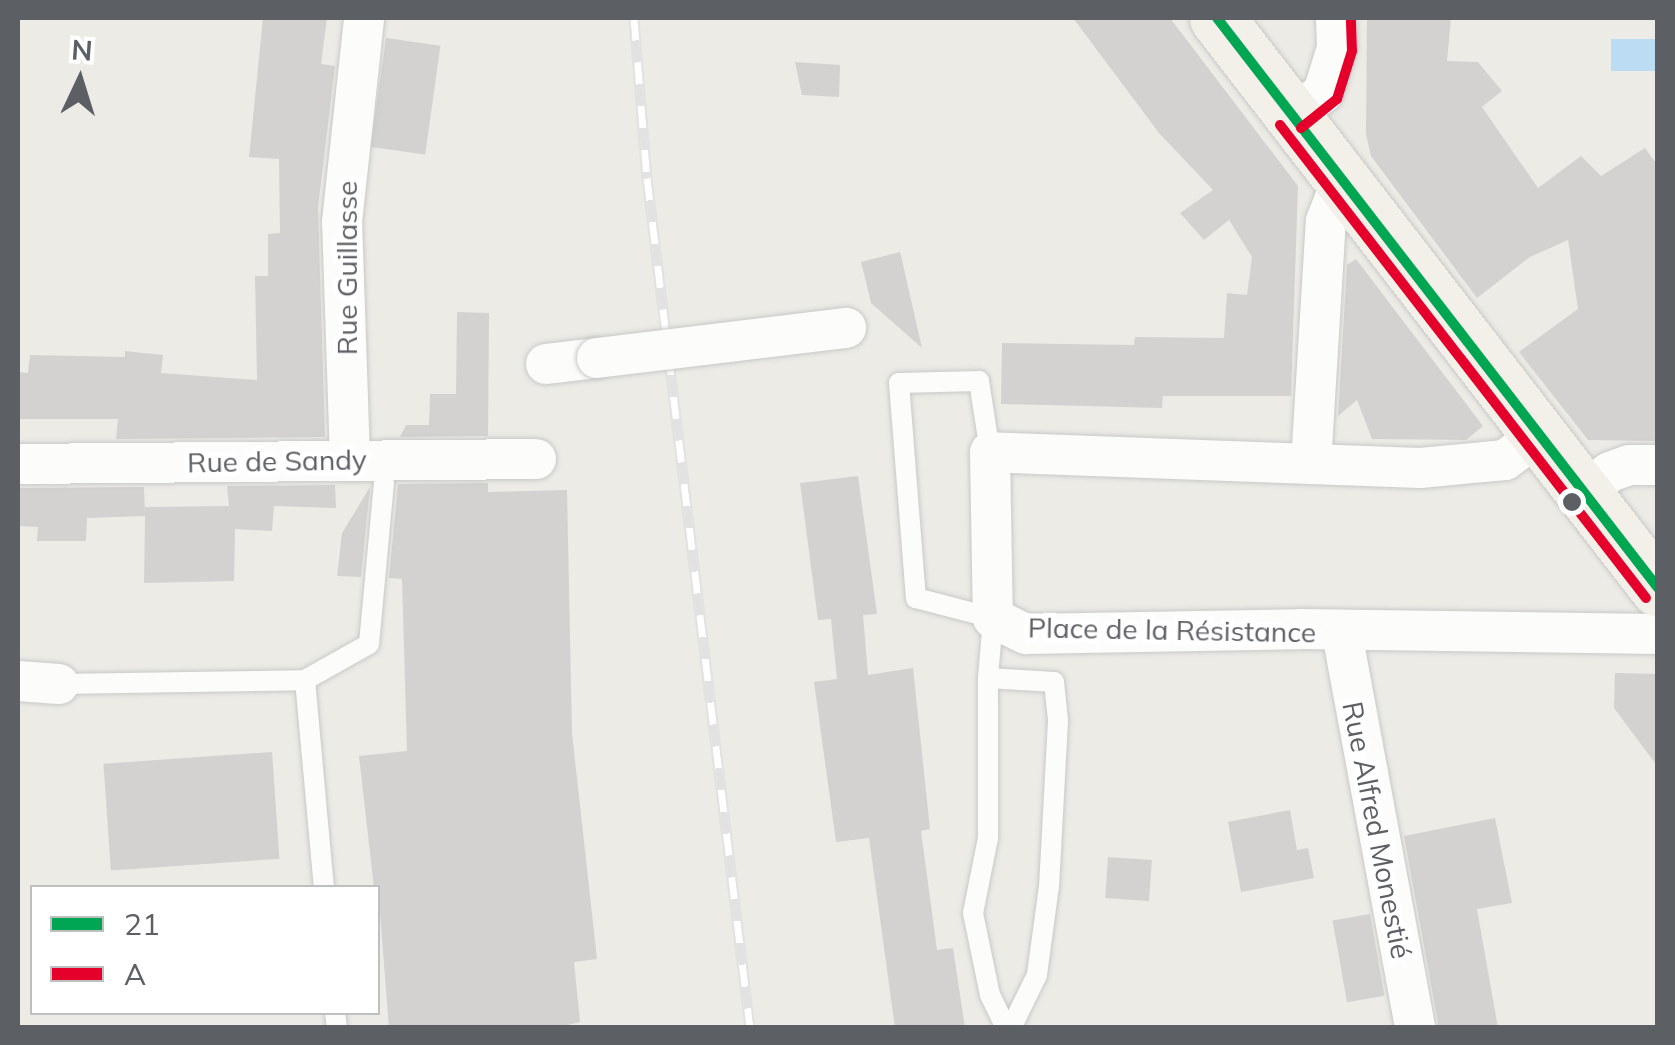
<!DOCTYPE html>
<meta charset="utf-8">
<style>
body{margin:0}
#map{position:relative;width:1675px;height:1045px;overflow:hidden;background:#ecebe6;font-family:Mulish,sans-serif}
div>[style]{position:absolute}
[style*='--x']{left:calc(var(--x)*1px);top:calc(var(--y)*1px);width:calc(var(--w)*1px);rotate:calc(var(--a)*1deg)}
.water>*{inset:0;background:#bcdcf4;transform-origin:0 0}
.building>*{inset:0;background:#d3d2d0;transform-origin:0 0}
.roads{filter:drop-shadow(0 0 2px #c8c9c8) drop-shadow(0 0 2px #c8c9c8)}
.lane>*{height:20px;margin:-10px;padding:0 10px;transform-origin:10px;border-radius:10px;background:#fcfcfb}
.street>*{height:40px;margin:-20px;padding:0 20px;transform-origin:20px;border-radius:20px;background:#fcfcfb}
.primary>*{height:55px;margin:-27.5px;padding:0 27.5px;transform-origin:27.5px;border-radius:27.5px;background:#f2f0e8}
.rail>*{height:11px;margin-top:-5.5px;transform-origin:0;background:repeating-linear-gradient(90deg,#fff 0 22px,#e3e2e2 0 44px);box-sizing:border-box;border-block:2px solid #e3e2e2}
.bridges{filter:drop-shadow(0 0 2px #c8c9c8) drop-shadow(0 0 2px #c8c9c8)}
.street-bridge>*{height:40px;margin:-20px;padding:0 20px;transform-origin:20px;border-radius:20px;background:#fcfcfb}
.bus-1>*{height:10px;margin:-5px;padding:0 5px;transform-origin:5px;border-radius:5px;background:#00a651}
.bus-2>*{height:10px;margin:-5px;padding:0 5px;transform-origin:5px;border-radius:5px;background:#e4002b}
.dots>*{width:28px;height:28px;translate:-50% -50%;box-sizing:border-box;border:5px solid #fff;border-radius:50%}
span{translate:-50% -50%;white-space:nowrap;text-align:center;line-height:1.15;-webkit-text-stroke:10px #fff;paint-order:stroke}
.street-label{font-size:28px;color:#5c5f64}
.frame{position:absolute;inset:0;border:20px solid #5c5f64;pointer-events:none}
.legend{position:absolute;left:30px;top:885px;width:350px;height:130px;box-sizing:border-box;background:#fff;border:2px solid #bebfc1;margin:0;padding:12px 18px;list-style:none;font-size:30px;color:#5c5f64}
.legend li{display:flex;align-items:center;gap:20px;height:50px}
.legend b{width:50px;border:2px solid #bebfc1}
.north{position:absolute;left:30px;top:30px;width:100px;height:100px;-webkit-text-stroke:8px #fff;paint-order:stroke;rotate:4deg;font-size:28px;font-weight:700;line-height:40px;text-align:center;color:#5c5f64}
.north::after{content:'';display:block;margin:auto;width:35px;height:45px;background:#5c5f64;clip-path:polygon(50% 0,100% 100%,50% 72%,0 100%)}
</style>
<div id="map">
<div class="water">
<i style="left:1611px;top:39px;width:46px;height:32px"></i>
</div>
<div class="building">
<i style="clip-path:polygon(263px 18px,327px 18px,321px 64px,335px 66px,318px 207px,325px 437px,116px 439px,118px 419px,18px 419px,18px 372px,28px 373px,30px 355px,125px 357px,125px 351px,163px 355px,161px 373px,257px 380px,255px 276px,268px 276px,268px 234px,280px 233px,279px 159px,249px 157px)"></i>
<i style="clip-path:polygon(1073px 18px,1170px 18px,1298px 186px,1291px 396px,1163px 396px,1162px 408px,1001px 404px,1002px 343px,1134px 345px,1135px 337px,1224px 338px,1227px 293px,1247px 295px,1252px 257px,1229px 220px,1204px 240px,1180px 213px,1213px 190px,1159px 133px)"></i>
<i style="clip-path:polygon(1367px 18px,1451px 18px,1447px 61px,1478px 62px,1502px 91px,1482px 107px,1538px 188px,1581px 156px,1601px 176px,1645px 148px,1658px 166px,1658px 441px,1588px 440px,1519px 352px,1578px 309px,1568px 240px,1530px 257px,1477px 298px,1371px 156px,1366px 134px)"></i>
<i style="left:386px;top:38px;width:55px;height:110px;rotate:8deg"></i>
<i style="clip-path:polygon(795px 62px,840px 65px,839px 97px,802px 95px)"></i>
<i style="clip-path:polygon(900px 252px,904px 269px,922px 348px,871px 303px,865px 278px,861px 262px)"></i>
<i style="clip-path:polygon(1356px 259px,1483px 426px,1466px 440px,1372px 439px,1357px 400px,1338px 416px,1347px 265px)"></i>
<i style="clip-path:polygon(457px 312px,489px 313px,488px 436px,400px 437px,406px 425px,429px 425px,430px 394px,456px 394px)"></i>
<i style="clip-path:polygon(858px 476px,877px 614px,863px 615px,868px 675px,913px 668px,930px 829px,921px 831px,937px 950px,953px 948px,965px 1028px,895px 1028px,869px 838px,836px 842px,814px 682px,837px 679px,831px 619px,818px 620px,800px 483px)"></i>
<i style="clip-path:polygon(488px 483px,488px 492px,567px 490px,572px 733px,597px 959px,574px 962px,580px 1022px,556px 1028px,389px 1028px,378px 888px,374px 888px,359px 756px,407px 751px,402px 579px,389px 578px,398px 484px)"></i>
<i style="clip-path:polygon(335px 485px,336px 508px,274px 506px,272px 531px,235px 529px,234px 581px,144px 583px,145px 516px,87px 518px,86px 541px,37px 541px,38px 527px,18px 526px,18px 488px,144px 487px,145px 516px,145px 507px,229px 506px,227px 486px)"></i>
<i style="clip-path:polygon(370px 487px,361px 577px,337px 576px,342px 533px)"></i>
<i style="clip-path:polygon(1615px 673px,1658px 674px,1658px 767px,1614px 708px)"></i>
<i style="left:272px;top:752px;width:107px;height:169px;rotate:86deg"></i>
<i style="clip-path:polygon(1290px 810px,1297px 850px,1308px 848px,1314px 878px,1241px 892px,1228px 822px)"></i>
<i style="clip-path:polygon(1495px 818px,1512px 903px,1477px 909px,1498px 1028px,1439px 1028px,1404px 836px)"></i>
<i style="left:1108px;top:857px;width:44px;height:41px;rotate:4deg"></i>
<i style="left:1370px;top:914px;width:83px;height:38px;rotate:80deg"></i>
</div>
<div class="roads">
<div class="lane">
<i style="--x:990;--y:452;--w:72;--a:-98.8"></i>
<i style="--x:979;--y:381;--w:80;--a:178.6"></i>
<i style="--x:899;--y:383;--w:216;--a:85.5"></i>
<i style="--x:916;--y:598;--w:80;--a:14.6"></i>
<i style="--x:993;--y:618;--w:60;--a:94.8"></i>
<i style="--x:988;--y:678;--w:160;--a:90"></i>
<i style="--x:988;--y:838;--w:76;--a:101.3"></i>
<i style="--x:973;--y:913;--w:84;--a:78.3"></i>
<i style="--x:990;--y:995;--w:37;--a:64"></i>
<i style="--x:988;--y:678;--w:66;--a:3.5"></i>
<i style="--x:1054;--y:682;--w:39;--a:84"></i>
<i style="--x:1058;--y:721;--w:165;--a:93.1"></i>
<i style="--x:1049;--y:886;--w:90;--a:97.7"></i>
<i style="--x:1037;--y:975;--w:59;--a:116.1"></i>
<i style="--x:305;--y:680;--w:73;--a:-29.4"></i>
<i style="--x:369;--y:644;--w:163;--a:-84.7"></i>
<i style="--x:59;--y:684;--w:246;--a:-0.9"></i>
<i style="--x:305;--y:680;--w:209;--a:84.8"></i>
<i style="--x:335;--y:1012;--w:16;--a:83"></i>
</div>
<div class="street">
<i style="--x:1292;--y:116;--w:39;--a:-37"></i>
<i style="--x:1323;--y:93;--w:47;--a:-72.7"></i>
<i style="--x:1337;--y:48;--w:30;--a:-92"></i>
<i style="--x:546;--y:364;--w:51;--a:-6.7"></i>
<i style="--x:1537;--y:436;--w:40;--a:143"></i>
<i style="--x:1505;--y:460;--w:85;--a:174.6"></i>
<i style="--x:1420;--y:468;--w:430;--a:-177.9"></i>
<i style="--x:990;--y:452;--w:166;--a:89"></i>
<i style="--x:993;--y:618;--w:37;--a:26"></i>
<i style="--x:1026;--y:634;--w:274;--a:-1"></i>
<i style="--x:1300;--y:629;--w:358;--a:0.8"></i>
<i style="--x:350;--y:460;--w:238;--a:-91.9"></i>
<i style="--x:342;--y:222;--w:205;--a:-83.8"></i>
<i style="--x:18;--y:464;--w:518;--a:-0.55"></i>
<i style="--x:1311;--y:464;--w:243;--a:-86.5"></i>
<i style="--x:1326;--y:221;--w:44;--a:-68.7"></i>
<i style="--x:1583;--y:493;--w:34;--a:-38"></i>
<i style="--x:1610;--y:472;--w:20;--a:-20"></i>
<i style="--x:1629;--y:465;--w:29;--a:0"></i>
<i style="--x:1342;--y:633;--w:402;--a:79.5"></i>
<i style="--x:18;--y:681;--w:41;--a:4.2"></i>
</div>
<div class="primary">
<i style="--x:1217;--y:18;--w:721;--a:52.32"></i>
</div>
</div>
<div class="rail">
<i style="--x:634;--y:18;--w:161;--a:85.4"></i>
<i style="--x:647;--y:178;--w:856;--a:83.09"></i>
</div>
<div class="bridges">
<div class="street-bridge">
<i style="--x:597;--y:358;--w:251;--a:-6.9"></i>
</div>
</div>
<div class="bus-1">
<i style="--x:1217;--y:18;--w:721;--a:52.27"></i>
</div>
<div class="bus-2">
<i style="--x:1280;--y:125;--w:598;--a:52.27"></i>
<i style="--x:1301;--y:128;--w:46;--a:-38.9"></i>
<i style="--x:1337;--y:99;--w:50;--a:-72.6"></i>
<i style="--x:1352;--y:51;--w:33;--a:-92"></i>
</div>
<div class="dots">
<i style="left:1572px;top:502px;background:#5c5f64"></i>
</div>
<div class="street-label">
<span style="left:347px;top:268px;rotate:-90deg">Rue Guillasse</span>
<span style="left:277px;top:461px;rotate:-1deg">Rue de Sandy</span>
<span style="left:1172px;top:630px;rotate:1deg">Place de la Résistance</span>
<span style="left:1377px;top:830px;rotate:79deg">Rue Alfred Monestié</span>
</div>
<div class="frame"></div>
<ul class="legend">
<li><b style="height:12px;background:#00a651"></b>21</li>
<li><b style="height:12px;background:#e4002b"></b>A</li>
</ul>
<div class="north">N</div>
</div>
